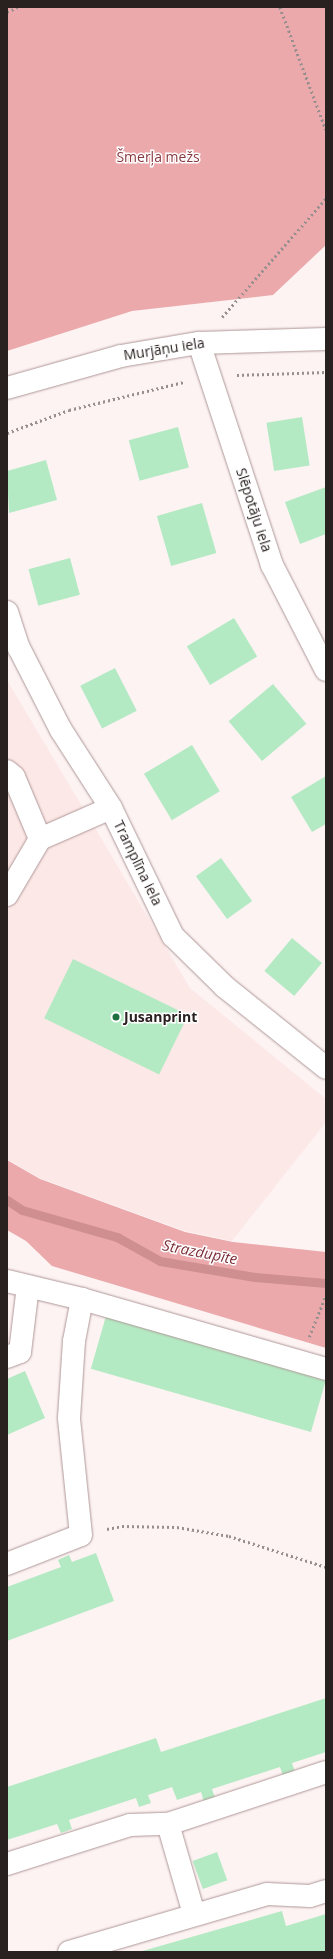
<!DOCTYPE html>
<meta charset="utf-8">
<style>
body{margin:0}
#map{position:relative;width:333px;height:1959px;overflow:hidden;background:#fdf3f3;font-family:"Open Sans",sans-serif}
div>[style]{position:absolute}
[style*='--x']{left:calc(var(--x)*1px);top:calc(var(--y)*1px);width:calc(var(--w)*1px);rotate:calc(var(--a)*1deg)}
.built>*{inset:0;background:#fde8e8}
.forest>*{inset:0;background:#eba9ac}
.stream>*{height:9px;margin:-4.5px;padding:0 4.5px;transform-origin:4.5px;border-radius:4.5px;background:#cf8f91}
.building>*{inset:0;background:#b4eac3;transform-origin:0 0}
.path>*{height:2.5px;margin-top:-1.25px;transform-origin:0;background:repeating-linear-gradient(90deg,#978e8e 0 2px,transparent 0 5px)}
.roads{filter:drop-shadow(0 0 1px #af9797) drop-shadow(0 0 1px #af9797)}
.minor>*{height:22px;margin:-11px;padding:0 11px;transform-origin:11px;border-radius:11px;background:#fff}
.dots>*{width:11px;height:11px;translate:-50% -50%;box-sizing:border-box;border:2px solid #fff;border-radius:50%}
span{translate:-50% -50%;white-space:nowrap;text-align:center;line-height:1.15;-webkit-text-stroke:3px #fff;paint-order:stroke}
.park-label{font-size:14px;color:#883940}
.street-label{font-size:14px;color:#292020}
.poi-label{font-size:14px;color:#292020;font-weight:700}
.left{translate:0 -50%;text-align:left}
.water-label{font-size:15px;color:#7c2f37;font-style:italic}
.frame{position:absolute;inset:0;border:8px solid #292020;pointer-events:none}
</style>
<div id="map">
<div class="built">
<i style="clip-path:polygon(7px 680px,190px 988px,326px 1099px,326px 1122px,232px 1241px,185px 1231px,39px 1178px,7px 1159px)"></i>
</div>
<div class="forest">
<i style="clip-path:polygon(7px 7px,326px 7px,326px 245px,273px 295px,132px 311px,7px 351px)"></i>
<i style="clip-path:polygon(7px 1160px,40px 1179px,185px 1232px,233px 1242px,326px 1252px,326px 1348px,52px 1266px,26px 1241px,7px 1230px)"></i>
</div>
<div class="stream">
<i style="--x:7;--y:1200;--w:18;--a:34"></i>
<i style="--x:22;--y:1210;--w:99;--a:15.9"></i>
<i style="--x:117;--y:1237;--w:49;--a:29.2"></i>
<i style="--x:160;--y:1261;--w:96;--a:9.6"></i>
<i style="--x:255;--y:1277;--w:71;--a:4.8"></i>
</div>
<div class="building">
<i style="left:302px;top:417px;width:49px;height:36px;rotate:81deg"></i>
<i style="left:178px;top:427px;width:42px;height:51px;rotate:75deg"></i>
<i style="clip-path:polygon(46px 460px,57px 500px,9px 513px,7px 471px)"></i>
<i style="clip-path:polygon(326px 487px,326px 534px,300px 544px,285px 502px)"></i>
<i style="left:202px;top:503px;width:52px;height:47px;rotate:74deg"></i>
<i style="left:70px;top:558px;width:38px;height:43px;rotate:75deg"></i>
<i style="left:234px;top:618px;width:45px;height:55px;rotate:59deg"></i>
<i style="left:115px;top:668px;width:48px;height:39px;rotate:63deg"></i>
<i style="left:273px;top:684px;width:52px;height:58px;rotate:50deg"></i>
<i style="left:192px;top:745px;width:54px;height:56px;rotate:59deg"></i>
<i style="clip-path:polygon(326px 776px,326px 824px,312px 832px,291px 797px)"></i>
<i style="left:221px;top:858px;width:53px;height:31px;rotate:54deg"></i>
<i style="left:292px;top:938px;width:39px;height:43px;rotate:40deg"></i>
<i style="left:73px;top:959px;width:128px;height:66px;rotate:26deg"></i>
<i style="left:106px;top:1316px;width:229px;height:55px;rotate:16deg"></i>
<i style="clip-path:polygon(25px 1371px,45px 1418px,7px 1435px,7px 1379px)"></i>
<i style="clip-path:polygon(96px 1553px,114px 1601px,7px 1641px,7px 1587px,61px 1567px,58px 1560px,69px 1555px,72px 1562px)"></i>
<i style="clip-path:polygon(326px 1698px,326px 1752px,292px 1763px,295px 1772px,283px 1776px,280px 1767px,212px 1789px,215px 1798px,204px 1802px,201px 1792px,177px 1800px,172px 1787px,148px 1795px,151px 1803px,139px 1807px,136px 1798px,69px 1820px,72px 1829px,61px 1833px,57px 1824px,7px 1840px,7px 1787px,156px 1738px,161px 1752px)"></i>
<i style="left:217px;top:1852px;width:30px;height:26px;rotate:70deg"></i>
<i style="clip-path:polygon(282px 1911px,286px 1926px,326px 1914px,326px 1952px,139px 1952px)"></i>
</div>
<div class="path">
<i style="--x:280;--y:7;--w:131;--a:69.5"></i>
<i style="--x:7;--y:12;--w:12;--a:-24"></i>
<i style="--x:222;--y:317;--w:158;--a:-48.8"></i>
<i style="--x:237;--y:375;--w:89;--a:-1.9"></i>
<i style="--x:7;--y:433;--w:66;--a:-20.4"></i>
<i style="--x:69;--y:410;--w:118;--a:-13.7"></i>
<i style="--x:309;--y:1337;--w:45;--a:-68"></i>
<i style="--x:107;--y:1529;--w:15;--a:-11"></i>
<i style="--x:122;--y:1526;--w:55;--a:1"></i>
<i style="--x:177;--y:1527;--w:53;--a:9.8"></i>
<i style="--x:229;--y:1536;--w:102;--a:17.7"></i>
</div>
<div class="roads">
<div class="minor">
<i style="--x:199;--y:343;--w:234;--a:71.8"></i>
<i style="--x:272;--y:565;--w:118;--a:62.8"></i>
<i style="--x:7;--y:388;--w:118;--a:-15.7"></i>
<i style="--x:121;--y:356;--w:79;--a:-9.5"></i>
<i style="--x:199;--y:343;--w:127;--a:-1.8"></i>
<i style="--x:7;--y:612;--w:38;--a:72"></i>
<i style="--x:19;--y:648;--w:92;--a:62.9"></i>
<i style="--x:61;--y:730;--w:93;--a:57.3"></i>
<i style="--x:111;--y:808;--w:142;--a:64.2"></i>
<i style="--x:173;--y:936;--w:73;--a:44.4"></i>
<i style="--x:225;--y:987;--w:129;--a:38.7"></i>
<i style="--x:7;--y:771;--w:9;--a:41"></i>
<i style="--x:14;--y:777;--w:67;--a:67.2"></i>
<i style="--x:7;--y:895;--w:65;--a:-59.5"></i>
<i style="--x:40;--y:839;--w:77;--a:-23.6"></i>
<i style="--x:7;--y:1281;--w:77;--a:13.5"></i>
<i style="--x:82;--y:1299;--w:254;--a:16"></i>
<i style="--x:7;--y:1357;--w:14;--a:-21"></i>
<i style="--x:20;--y:1352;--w:66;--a:-83.1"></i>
<i style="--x:7;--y:1564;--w:79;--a:-21.4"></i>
<i style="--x:81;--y:1535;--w:118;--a:-95.9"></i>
<i style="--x:69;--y:1418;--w:77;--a:-86.3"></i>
<i style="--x:74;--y:1341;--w:43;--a:-79.2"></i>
<i style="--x:168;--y:1824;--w:94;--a:73.9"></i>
<i style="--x:7;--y:1864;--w:129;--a:-17.6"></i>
<i style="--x:130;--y:1825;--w:38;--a:-2"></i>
<i style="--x:168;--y:1824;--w:166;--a:-18.2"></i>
<i style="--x:69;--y:1952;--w:206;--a:-16.3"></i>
<i style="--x:267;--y:1894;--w:43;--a:2.7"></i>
<i style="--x:310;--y:1896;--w:17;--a:-17"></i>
</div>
</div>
<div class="dots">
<i style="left:116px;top:1017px;background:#1e6f3f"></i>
</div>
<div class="park-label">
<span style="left:158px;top:157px">Šmerļa mežs</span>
</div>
<div class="street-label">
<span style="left:164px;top:349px;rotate:-9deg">Murjāņu iela</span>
<span style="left:254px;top:510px;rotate:72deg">Slēpotāju iela</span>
<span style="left:138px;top:863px;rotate:64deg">Tramplīna iela</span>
</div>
<div class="poi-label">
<span class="left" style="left:124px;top:1017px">Jusanprint</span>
</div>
<div class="water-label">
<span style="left:200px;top:1252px;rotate:11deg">Strazdupīte</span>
</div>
<div class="frame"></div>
</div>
